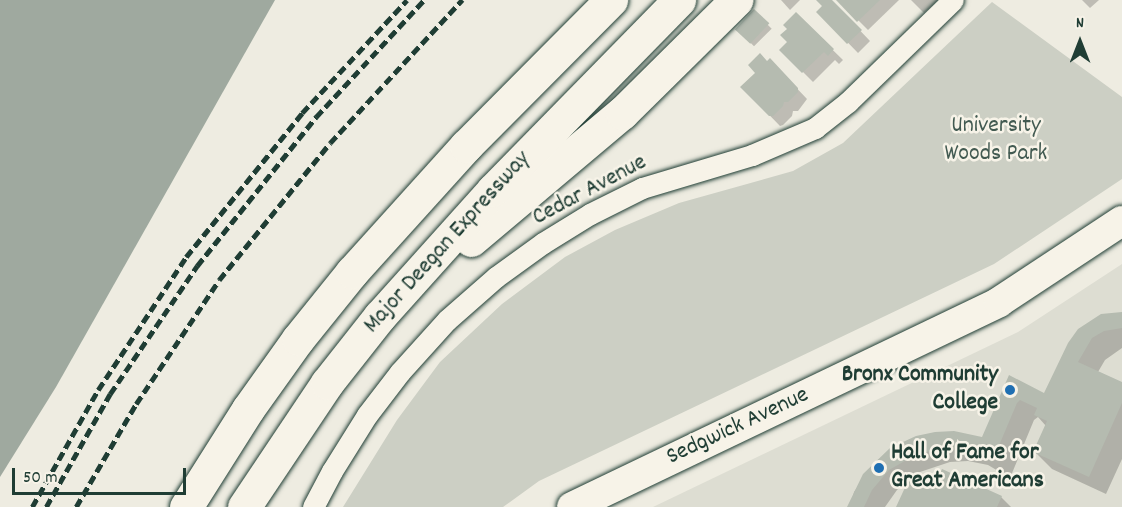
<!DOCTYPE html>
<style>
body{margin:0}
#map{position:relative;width:1122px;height:507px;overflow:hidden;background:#eeece1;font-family:Dekko,sans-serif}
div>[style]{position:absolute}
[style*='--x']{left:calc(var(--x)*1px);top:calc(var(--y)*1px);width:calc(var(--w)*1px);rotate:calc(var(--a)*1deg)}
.built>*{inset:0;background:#ddddd2}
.green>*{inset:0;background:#cccfc4}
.water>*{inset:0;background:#9fa99f}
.shadow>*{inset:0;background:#0003;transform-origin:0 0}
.building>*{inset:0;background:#b5bbb0;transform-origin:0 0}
.roads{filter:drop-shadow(0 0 2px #1f3d34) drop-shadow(0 0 2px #1f3d34)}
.minor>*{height:21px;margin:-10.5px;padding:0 10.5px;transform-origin:10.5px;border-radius:10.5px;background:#f7f3e8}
.secondary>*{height:30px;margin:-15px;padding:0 15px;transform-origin:15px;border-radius:15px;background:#f7f3e8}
.motorway>*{height:33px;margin:-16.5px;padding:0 16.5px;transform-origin:16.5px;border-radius:16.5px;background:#f7f3e8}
.rail>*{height:4.5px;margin-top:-2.25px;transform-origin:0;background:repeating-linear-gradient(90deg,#1f3d34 0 9px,transparent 0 13.5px)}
.dots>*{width:16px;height:16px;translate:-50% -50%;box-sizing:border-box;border:3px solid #f7f3e8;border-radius:50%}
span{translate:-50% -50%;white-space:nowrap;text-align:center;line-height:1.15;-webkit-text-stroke:5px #f7f3e8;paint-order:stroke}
.park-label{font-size:24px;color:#425a51}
.street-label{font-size:24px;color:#1f3d34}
.poi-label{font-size:24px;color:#1f3d34;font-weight:700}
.right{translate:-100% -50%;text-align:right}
.left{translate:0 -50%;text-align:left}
.north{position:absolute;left:1050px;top:12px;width:60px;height:60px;-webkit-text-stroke:4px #f7f3e8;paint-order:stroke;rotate:0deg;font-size:16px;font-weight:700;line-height:24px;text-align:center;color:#1f3d34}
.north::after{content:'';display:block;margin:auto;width:21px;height:27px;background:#1f3d34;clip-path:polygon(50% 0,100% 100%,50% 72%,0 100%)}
.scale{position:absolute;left:12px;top:468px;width:174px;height:27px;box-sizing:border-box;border:3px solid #1f3d34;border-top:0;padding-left:8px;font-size:18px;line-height:21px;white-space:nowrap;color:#1f3d34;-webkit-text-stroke:4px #f7f3e8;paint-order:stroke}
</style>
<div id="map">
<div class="built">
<i style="clip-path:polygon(1122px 264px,1122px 507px,653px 507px,1018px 332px)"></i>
</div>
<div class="green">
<i style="clip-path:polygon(992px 2px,1122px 97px,1122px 179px,994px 264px,539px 481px,503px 507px,343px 507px,397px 420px,440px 362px,502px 304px,565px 257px,615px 230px,679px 203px,793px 171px,843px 143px)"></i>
</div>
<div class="water">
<i style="clip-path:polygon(0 0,275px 0,56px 387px,0 477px)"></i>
</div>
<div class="shadow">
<i style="clip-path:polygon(781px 0,800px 0,790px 10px)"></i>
<i style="clip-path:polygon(818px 0,831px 0,870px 41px,858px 53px,818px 12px,824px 6px)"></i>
<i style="clip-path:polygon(838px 0,899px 0,868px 30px)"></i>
<i style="clip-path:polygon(911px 0,938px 0,924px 13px)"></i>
<i style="clip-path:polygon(1082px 0,1099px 0,1090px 8px)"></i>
<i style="left:754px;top:11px;width:25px;height:25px;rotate:45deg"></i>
<i style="clip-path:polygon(796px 14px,843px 60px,839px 64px,835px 60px,813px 82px,781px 50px,789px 42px,789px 29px)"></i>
<i style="clip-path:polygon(770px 60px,807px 99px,798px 111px,793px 111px,792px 116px,783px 125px,780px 126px,742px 87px)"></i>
<i style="clip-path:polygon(1122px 313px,1122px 348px,1105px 360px,1098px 372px,1122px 383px,1122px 459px,1106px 494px,1052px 469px,1035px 452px,1046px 426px,1038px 417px,1034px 420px,1010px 478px,988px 465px,968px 461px,950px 462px,917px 473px,897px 490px,885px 507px,851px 507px,854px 492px,876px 461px,908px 441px,982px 439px,1010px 377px,1045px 395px,1069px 344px)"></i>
<i style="clip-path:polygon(925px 489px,1001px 497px,1011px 507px,898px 507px)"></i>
</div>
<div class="building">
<i style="clip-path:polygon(816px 0,832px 0,862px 30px,847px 44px,816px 12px,822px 6px)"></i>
<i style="clip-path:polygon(836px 0,880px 0,857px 22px)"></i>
<i style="left:754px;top:9px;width:21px;height:28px;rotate:43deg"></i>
<i style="clip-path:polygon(796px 12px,834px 49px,828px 56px,824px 52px,802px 73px,779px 50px,787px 42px,780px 35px,787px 29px,783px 25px)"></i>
<i style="clip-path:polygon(760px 53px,767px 61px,770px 58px,798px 88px,798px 92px,788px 102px,784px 102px,783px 106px,773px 116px,769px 116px,740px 87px,755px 73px,748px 65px)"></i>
<i style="clip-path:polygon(1122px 312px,1122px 328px,1104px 331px,1092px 338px,1078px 362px,1122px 382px,1122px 403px,1089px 477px,1033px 452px,1047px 421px,1034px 415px,1037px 408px,1020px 400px,1017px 403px,992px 462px,975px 452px,953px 448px,919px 453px,889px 470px,872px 490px,864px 507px,847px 507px,863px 474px,890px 448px,916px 436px,935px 432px,954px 431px,982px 437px,1009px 375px,1044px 393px,1068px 343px,1078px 329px,1101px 314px)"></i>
<i style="clip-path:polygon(942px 469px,1002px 496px,997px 507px,896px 507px,908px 481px,925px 488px,936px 482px)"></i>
</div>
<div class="roads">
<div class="minor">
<i style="--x:313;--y:507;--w:41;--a:-62.2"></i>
<i style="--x:332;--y:471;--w:66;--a:-58"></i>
<i style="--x:367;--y:415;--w:54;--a:-52.5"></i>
<i style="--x:400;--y:372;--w:70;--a:-47.9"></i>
<i style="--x:447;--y:320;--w:65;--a:-41.3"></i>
<i style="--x:496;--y:277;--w:58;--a:-35.9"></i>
<i style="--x:543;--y:243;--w:55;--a:-31.7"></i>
<i style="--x:590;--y:214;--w:58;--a:-26.6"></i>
<i style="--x:642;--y:188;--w:115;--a:-16.7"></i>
<i style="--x:752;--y:155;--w:69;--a:-23.2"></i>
<i style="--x:815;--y:128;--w:42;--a:-38.2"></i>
<i style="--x:848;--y:102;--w:146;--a:-44.2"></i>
</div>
<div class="secondary">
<i style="--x:572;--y:507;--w:474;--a:-25.6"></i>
<i style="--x:999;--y:302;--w:147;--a:-33.4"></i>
</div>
<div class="motorway">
<i style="--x:471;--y:240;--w:197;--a:-40.1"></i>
<i style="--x:622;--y:113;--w:161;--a:-44.7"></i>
<i style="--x:186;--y:507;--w:116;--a:-57.7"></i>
<i style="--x:248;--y:409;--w:86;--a:-54.5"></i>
<i style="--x:298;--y:339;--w:86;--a:-51.1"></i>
<i style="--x:352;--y:272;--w:170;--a:-47.9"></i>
<i style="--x:466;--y:146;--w:206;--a:-45.2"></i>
<i style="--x:244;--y:507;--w:149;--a:-56.2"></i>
<i style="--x:327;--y:383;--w:85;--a:-51.7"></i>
<i style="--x:380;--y:316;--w:169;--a:-48.1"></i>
<i style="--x:493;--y:190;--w:266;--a:-45.6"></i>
</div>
</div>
<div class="rail">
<i style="--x:32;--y:507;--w:134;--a:-60.6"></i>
<i style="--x:98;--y:390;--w:159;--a:-56.5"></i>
<i style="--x:186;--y:257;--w:185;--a:-51.1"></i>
<i style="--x:302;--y:113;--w:154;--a:-47.1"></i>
<i style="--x:46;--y:507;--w:130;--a:-60.5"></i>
<i style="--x:110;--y:394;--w:155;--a:-55.8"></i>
<i style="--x:197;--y:266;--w:191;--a:-51.4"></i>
<i style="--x:316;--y:117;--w:159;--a:-47.3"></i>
<i style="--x:76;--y:507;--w:119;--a:-59.8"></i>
<i style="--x:136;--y:404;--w:149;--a:-56.2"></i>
<i style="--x:219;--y:280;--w:176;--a:-51"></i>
<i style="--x:330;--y:143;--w:195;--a:-47.3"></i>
</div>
<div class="dots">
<i style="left:1010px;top:390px;background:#1f6fb2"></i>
<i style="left:879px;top:468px;background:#1f6fb2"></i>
</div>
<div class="park-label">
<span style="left:996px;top:141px">University<br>Woods Park</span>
</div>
<div class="street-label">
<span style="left:590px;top:191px;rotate:-28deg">Cedar Avenue</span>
<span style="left:448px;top:243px;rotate:-48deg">Major Deegan Expressway</span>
<span style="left:738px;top:427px;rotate:-25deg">Sedgwick Avenue</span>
</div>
<div class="poi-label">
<span class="right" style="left:998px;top:390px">Bronx Community<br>College</span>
<span class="left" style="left:891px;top:468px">Hall of Fame for<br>Great Americans</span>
</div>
<div class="north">N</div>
<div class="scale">50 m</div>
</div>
